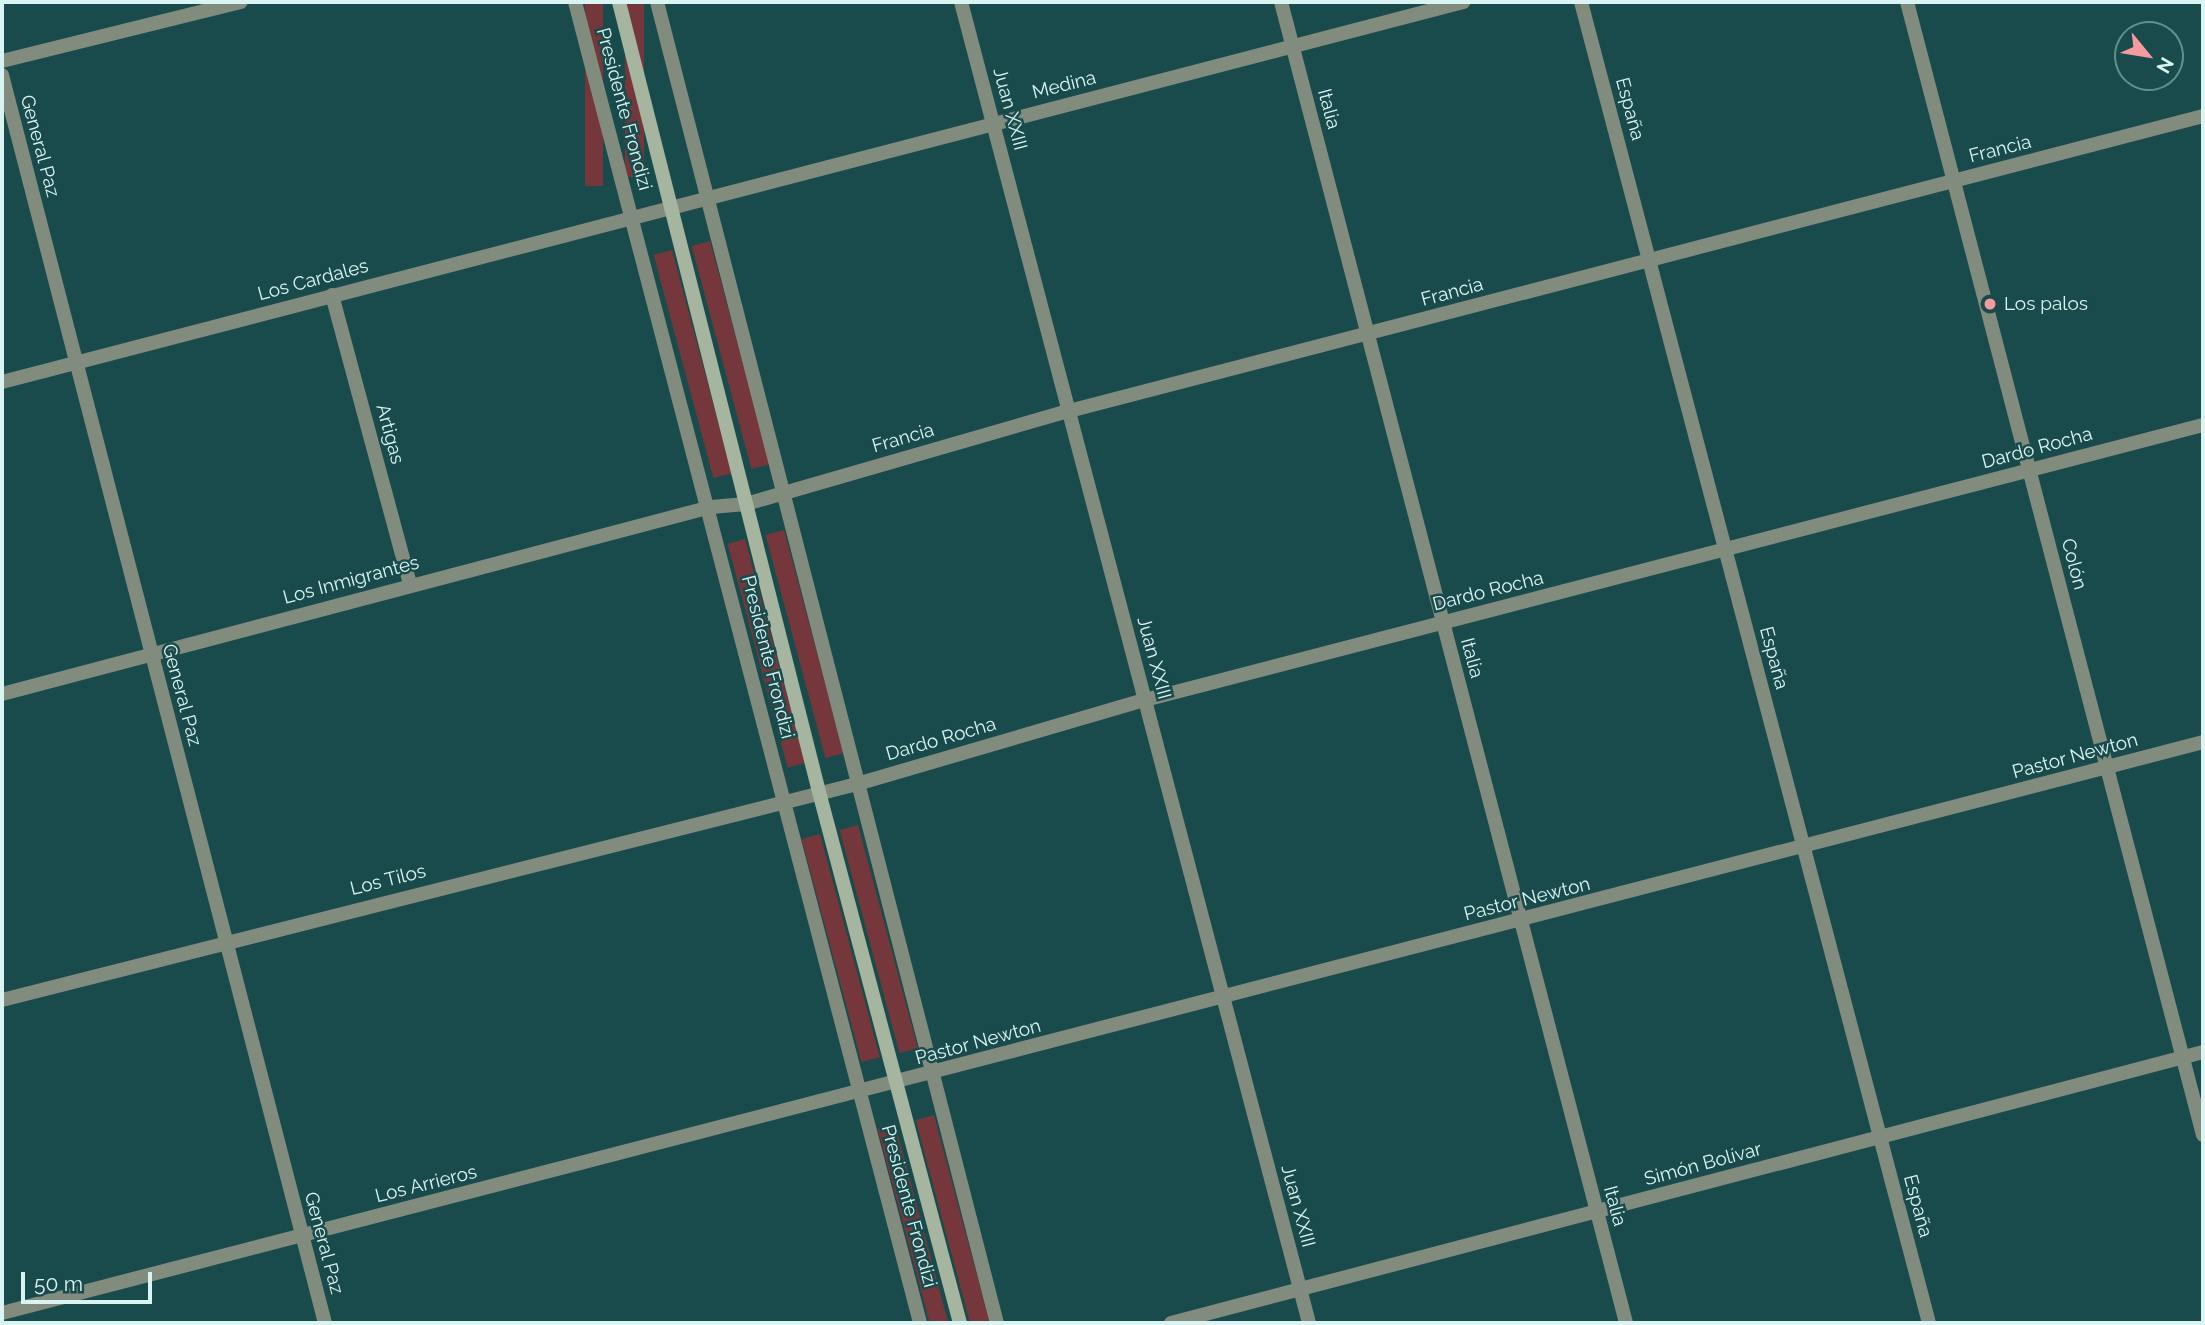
<!DOCTYPE html>
<meta charset="utf-8">
<style>
body{margin:0}
#map{position:relative;width:2205px;height:1325px;overflow:hidden;background:#1a4b4c;font-family:Raleway,sans-serif}
div>[style]{position:absolute}
[style*='--x']{left:calc(var(--x)*1px);top:calc(var(--y)*1px);width:calc(var(--w)*1px);rotate:calc(var(--a)*1deg)}
.green>*{inset:0;background:#75373c;transform-origin:0 0}
.street>*{height:14px;margin:-7px;padding:0 7px;transform-origin:7px;border-radius:7px;background:#828c7e}
.secondary>*{height:14px;margin:-7px;padding:0 7px;transform-origin:7px;border-radius:7px;background:#a5b59f}
.dots>*{width:19px;height:19px;translate:-50% -50%;box-sizing:border-box;border:4px solid #1a4b4c;border-radius:50%}
span{translate:-50% -50%;white-space:nowrap;text-align:center;line-height:1.15;-webkit-text-stroke:5px #1a4b4c;paint-order:stroke}
.street-label{font-size:19px;color:#daf3f3}
.poi-label{font-size:19px;color:#daf3f3}
.left{translate:0 -50%;text-align:left}
.frame{position:absolute;inset:0;border:4px solid #daf3f3;pointer-events:none}
.north{position:absolute;left:2114px;top:21px;width:70px;height:70px;box-sizing:border-box;background:#1a4b4c;border:2px solid #678e8f;border-radius:50%;rotate:120deg;font-size:19px;font-weight:700;line-height:28px;text-align:center;color:#daf3f3}
.north::after{content:'';display:block;margin:auto;width:24px;height:32px;background:#f49b9f;clip-path:polygon(50% 0,100% 100%,50% 72%,0 100%)}
.scale{position:absolute;left:21px;top:1272px;width:131px;height:32px;box-sizing:border-box;border:4px solid #daf3f3;border-top:0;padding-left:9px;font-size:21px;line-height:24px;white-space:nowrap;color:#daf3f3;-webkit-text-stroke:5px #1a4b4c;paint-order:stroke}
</style>
<div id="map">
<div class="green">
<i style="left:585px;top:2px;width:18px;height:184px"></i>
<i style="left:625px;top:2px;width:19px;height:175px"></i>
<i style="left:710px;top:241px;width:231px;height:19px;rotate:75deg"></i>
<i style="left:672px;top:250px;width:231px;height:19px;rotate:75deg"></i>
<i style="left:784px;top:530px;width:231px;height:19px;rotate:75deg"></i>
<i style="left:745px;top:539px;width:232px;height:18px;rotate:75deg"></i>
<i style="left:858px;top:825px;width:231px;height:19px;rotate:75deg"></i>
<i style="left:820px;top:834px;width:231px;height:19px;rotate:75deg"></i>
<i style="left:934px;top:1115px;width:215px;height:19px;rotate:75deg"></i>
<i style="left:895px;top:1124px;width:206px;height:18px;rotate:75deg"></i>
</div>
<div class="street">
<i style="--x:575;--y:2;--w:1365;--a:75.36"></i>
<i style="--x:657;--y:2;--w:1364;--a:75.57"></i>
<i style="--x:961;--y:2;--w:1366;--a:75.24"></i>
<i style="--x:1281;--y:2;--w:1365;--a:75.36"></i>
<i style="--x:1581;--y:2;--w:1366;--a:75.24"></i>
<i style="--x:1907;--y:2;--w:1171;--a:75.36"></i>
<i style="--x:2;--y:61;--w:246;--a:-13.9"></i>
<i style="--x:2;--y:75;--w:1289;--a:75.49"></i>
<i style="--x:332;--y:295;--w:299;--a:74.9"></i>
<i style="--x:2;--y:382;--w:1510;--a:-14.58"></i>
<i style="--x:2;--y:694;--w:733;--a:-14.78"></i>
<i style="--x:711;--y:507;--w:35;--a:-5"></i>
<i style="--x:746;--y:504;--w:336;--a:-16.1"></i>
<i style="--x:1069;--y:411;--w:1172;--a:-14.58"></i>
<i style="--x:2;--y:1000;--w:882;--a:-14.18"></i>
<i style="--x:857;--y:784;--w:300;--a:-16.3"></i>
<i style="--x:1145;--y:700;--w:1093;--a:-14.57"></i>
<i style="--x:2;--y:1313;--w:2274;--a:-14.54"></i>
<i style="--x:1171;--y:1323;--w:1067;--a:-14.71"></i>
</div>
<div class="secondary">
<i style="--x:619;--y:2;--w:815;--a:75.79"></i>
<i style="--x:819;--y:792;--w:549;--a:75.13"></i>
</div>
<div class="dots">
<i style="left:1990px;top:304px;background:#f49b9f"></i>
</div>
<div class="street-label">
<span style="left:1064px;top:85px;rotate:-14deg">Medina</span>
<span style="left:624px;top:109px;rotate:75deg">Presidente Frondizi</span>
<span style="left:1010px;top:109px;rotate:75deg">Juan XXIII</span>
<span style="left:1329px;top:109px;rotate:75deg">Italia</span>
<span style="left:1630px;top:109px;rotate:75deg">España</span>
<span style="left:40px;top:146px;rotate:75deg">General Paz</span>
<span style="left:2000px;top:149px;rotate:-14deg">Francia</span>
<span style="left:313px;top:280px;rotate:-15deg">Los Cardales</span>
<span style="left:1452px;top:292px;rotate:-15deg">Francia</span>
<span style="left:390px;top:434px;rotate:75deg">Artigas</span>
<span style="left:903px;top:438px;rotate:-16deg">Francia</span>
<span style="left:2037px;top:448px;rotate:-15deg">Dardo Rocha</span>
<span style="left:2074px;top:564px;rotate:75deg">Colón</span>
<span style="left:351px;top:580px;rotate:-15deg">Los Inmigrantes</span>
<span style="left:1488px;top:591px;rotate:-14deg">Dardo Rocha</span>
<span style="left:768px;top:657px;rotate:76deg">Presidente Frondizi</span>
<span style="left:1154px;top:658px;rotate:75deg">Juan XXIII</span>
<span style="left:1472px;top:658px;rotate:75deg">Italia</span>
<span style="left:1774px;top:658px;rotate:75deg">España</span>
<span style="left:182px;top:695px;rotate:75deg">General Paz</span>
<span style="left:941px;top:739px;rotate:-16deg">Dardo Rocha</span>
<span style="left:2075px;top:756px;rotate:-15deg">Pastor Newton</span>
<span style="left:388px;top:880px;rotate:-14deg">Los Tilos</span>
<span style="left:1527px;top:899px;rotate:-14deg">Pastor Newton</span>
<span style="left:978px;top:1042px;rotate:-15deg">Pastor Newton</span>
<span style="left:1703px;top:1164px;rotate:-15deg">Simón Bolívar</span>
<span style="left:426px;top:1184px;rotate:-14deg">Los Arrieros</span>
<span style="left:909px;top:1206px;rotate:75deg">Presidente Frondizi</span>
<span style="left:1298px;top:1206px;rotate:75deg">Juan XXIII</span>
<span style="left:1615px;top:1206px;rotate:75deg">Italia</span>
<span style="left:1918px;top:1206px;rotate:75deg">España</span>
<span style="left:324px;top:1243px;rotate:75deg">General Paz</span>
</div>
<div class="poi-label">
<span class="left" style="left:2004px;top:304px">Los palos</span>
</div>
<div class="frame"></div>
<div class="north">N</div>
<div class="scale">50 m</div>
</div>
